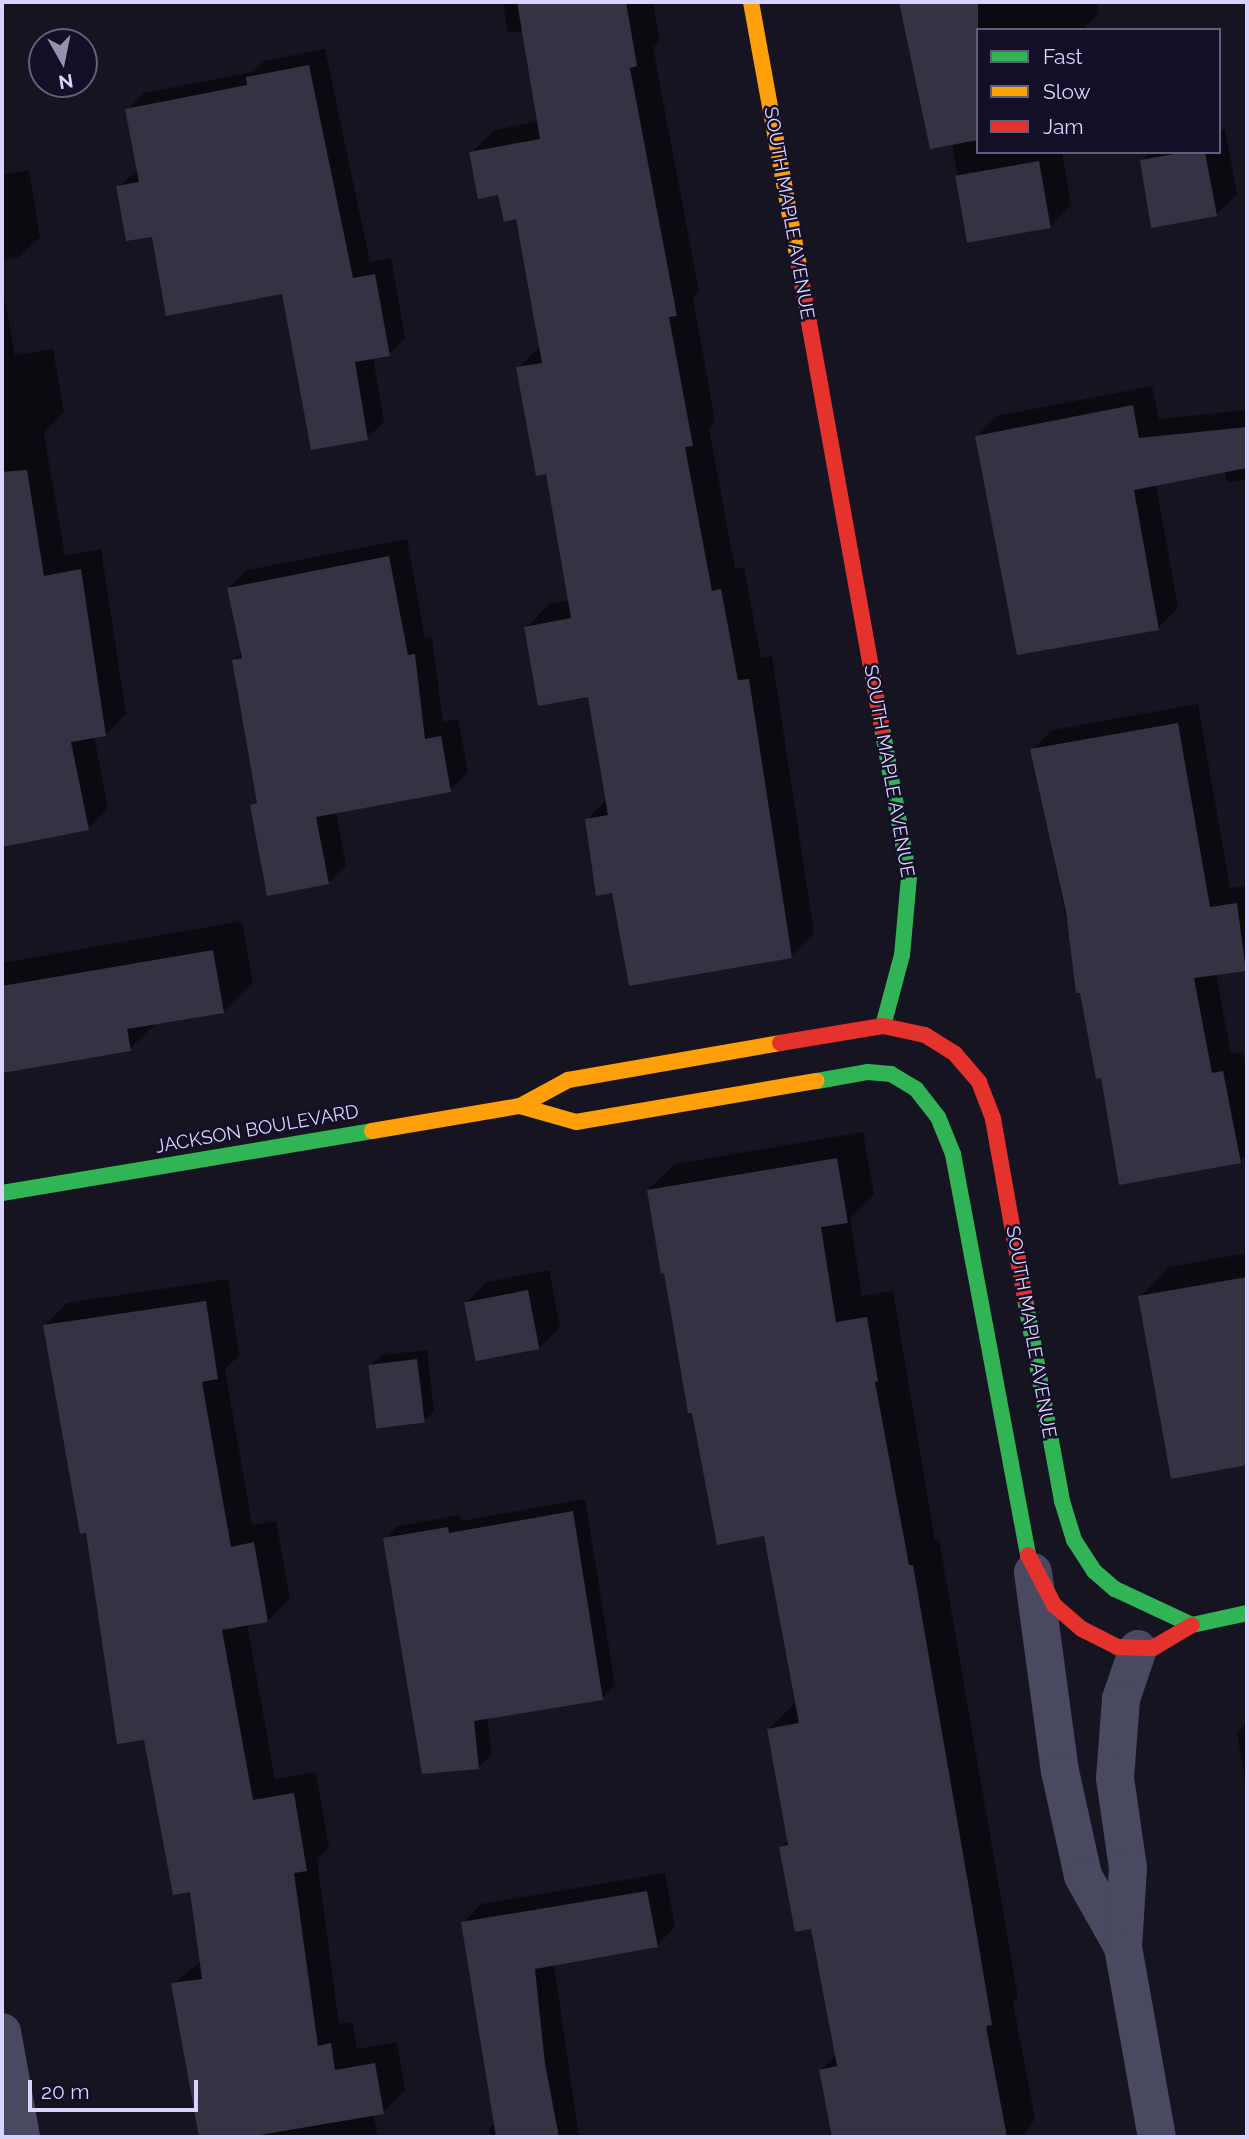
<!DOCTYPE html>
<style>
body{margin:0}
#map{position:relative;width:1249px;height:2139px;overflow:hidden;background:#161421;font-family:Raleway,sans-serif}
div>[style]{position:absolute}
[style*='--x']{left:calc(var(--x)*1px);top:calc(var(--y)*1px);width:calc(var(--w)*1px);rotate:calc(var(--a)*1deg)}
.shadow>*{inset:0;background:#0007}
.building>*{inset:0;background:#343243;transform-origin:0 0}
.street>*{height:38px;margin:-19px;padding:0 19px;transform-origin:19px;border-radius:19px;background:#4a4962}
.fast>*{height:16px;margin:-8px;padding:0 8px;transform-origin:8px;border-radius:8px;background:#30b455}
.slow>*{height:16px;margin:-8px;padding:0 8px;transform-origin:8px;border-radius:8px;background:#ff9f0a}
.jam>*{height:16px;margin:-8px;padding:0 8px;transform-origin:8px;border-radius:8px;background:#e5322d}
span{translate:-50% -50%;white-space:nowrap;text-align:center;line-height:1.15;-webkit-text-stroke:5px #130f26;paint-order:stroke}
.street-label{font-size:19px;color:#d9d4ff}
.frame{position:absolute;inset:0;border:4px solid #d9d4ff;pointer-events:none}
.legend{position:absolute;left:976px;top:28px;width:245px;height:126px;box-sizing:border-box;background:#130f26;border:2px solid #625e7d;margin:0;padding:9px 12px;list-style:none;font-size:21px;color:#d9d4ff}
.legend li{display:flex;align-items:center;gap:14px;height:35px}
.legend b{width:35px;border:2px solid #625e7d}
.north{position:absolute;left:28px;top:28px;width:70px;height:70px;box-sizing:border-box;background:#130f26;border:2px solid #625e7d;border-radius:50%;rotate:171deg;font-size:19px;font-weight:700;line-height:28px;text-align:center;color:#d9d4ff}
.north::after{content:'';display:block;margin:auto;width:24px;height:32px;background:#9591b1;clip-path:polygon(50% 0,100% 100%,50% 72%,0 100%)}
.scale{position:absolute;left:28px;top:2080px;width:170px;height:32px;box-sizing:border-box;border:4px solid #d9d4ff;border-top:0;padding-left:9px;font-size:21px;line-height:24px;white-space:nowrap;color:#d9d4ff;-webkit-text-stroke:5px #130f26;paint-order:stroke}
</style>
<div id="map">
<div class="shadow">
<i style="clip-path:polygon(503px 2px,653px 2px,660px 41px,653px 48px,699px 291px,693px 298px,715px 421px,709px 428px,735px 569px,744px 567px,761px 658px,772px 656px,814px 933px,791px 956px,614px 891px,587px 819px,607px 799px,590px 695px,526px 628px,549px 604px,570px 600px,547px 472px,518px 368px,540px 346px,518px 217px,471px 153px,495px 130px,539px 121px,523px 31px,508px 33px)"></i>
<i style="clip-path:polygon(902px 2px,1097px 2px,1099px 13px,1082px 30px,978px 30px,978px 152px,1062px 152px,1071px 205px,1050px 226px,968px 241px,952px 143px,931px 147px)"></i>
<i style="clip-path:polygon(325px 49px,370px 262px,391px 258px,405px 338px,389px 354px,373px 357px,384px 422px,367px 438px,284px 292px,153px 235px,118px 187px,138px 170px,127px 110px,143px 93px,253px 72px,264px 61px)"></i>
<i style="clip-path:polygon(1225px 129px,1237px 194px,1216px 215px,1142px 161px,1150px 152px,1219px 152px,1219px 130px)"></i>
<i style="clip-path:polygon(29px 170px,40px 237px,19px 257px,2px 260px,2px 175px)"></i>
<i style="clip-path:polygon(2px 284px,15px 355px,53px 349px,64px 412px,44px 433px,65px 556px,101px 549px,126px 714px,105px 735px,94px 736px,108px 808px,88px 829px,2px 845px)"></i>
<i style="clip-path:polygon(1152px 386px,1159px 419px,1247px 410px,1247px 480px,1227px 482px,1225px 471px,1156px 484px,1178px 608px,1158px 628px,977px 436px,997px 416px)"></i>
<i style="clip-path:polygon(407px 539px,425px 638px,432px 637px,443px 722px,458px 719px,468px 772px,450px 790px,336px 812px,346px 865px,328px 883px,252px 805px,258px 800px,234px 660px,242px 652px,229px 588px,247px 570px)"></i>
<i style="clip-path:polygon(1198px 704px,1230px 888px,1247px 886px,1247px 969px,1216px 973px,1231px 1054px,1243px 1052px,1247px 1076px,1247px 1154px,1240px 1161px,1098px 1077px,1032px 750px,1052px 730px)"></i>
<i style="clip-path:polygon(242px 921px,253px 982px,223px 1012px,156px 1023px,130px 1049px,2px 1071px,2px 963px)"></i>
<i style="clip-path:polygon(863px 1132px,874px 1195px,850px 1219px,862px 1296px,893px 1291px,935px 1540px,939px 1539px,1018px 1997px,1013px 2002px,1035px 2119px,1022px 2137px,834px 2137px,821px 2070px,836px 2055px,812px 1927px,781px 1847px,789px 1840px,769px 1729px,795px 1703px,766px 1534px,648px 1190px,675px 1164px)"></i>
<i style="clip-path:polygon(1247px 1253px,1247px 1463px,1172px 1477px,1140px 1297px,1169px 1267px)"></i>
<i style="clip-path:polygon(549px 1270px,560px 1327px,539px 1348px,466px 1303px,487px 1282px)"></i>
<i style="clip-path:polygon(228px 1279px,239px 1356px,225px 1369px,252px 1525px,276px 1521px,290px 1598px,268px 1620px,247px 1624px,275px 1779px,316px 1772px,329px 1847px,317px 1859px,339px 2024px,353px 2022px,357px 2049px,397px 2042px,405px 2090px,383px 2112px,373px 2114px,378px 2137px,200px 2137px,173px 1984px,201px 1961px,192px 1890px,87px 1531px,45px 1325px,67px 1303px)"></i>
<i style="clip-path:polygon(427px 1350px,434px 1411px,424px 1422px,370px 1366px,381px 1355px)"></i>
<i style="clip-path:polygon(585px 1499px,615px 1685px,602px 1698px,487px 1717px,492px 1754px,479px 1767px,385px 1539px,398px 1526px,460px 1515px,461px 1521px)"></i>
<i style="clip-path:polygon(1247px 1722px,1247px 1792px,1237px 1733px)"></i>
<i style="clip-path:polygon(665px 1873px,675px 1927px,657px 1946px,554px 1964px,579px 2137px,491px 2137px,489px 2128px,495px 2123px,463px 1923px,481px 1904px)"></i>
</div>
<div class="building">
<i style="clip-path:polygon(517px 2px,626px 2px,637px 66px,630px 68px,677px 316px,669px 317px,693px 446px,685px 447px,712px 591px,721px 589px,738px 680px,749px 679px,792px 958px,629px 986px,612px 893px,596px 896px,585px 819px,608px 815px,588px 697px,538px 706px,524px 627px,571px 618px,546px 474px,536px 476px,516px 367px,542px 363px,516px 219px,504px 222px,498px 195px,478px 199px,469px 152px,540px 139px)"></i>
<i style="clip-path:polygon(899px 2px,978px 2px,978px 140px,930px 149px)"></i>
<i style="clip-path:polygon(309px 65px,353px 278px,375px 274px,390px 356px,355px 362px,368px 440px,311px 450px,282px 294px,166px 316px,152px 237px,126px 241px,116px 186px,139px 182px,125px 109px,247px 85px,246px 77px)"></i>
<i style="clip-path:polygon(1186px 152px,1205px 152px,1217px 216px,1151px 228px,1140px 160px)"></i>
<i style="left:1039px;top:161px;width:68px;height:85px;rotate:80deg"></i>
<i style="clip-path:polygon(1133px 405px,1139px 438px,1247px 427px,1247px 468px,1134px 490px,1159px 630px,1017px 655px,975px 436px)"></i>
<i style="clip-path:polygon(27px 470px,44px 576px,81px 569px,106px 736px,71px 742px,89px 830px,2px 847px,2px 472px)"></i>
<i style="clip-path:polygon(389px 556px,408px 655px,415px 654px,425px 739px,441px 736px,451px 792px,316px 817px,329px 884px,267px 896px,250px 805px,257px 803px,232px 660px,242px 658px,227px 588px)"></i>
<i style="clip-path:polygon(1178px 723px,1210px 907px,1237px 903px,1246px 971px,1194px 978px,1212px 1073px,1223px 1071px,1241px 1163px,1119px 1185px,1101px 1078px,1096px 1079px,1080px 993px,1076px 993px,1066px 912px,1030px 749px)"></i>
<i style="clip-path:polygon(213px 950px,224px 1013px,127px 1029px,131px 1051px,2px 1073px,2px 986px)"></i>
<i style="clip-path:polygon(837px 1158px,848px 1223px,821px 1227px,836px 1322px,867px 1317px,878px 1381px,875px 1382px,909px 1565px,913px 1565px,971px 1900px,992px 2025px,986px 2026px,1007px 2137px,832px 2137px,819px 2070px,837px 2066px,811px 1929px,795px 1932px,779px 1847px,788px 1845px,767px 1729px,799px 1723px,764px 1536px,717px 1545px,692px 1413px,688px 1413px,664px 1273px,661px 1274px,647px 1190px)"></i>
<i style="clip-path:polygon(1247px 1277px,1247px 1465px,1171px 1479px,1138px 1296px)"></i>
<i style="left:528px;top:1290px;width:60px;height:65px;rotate:79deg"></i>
<i style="clip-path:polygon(206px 1301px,218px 1379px,202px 1382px,231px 1547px,254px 1542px,268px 1622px,222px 1630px,253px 1800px,294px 1793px,307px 1871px,294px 1873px,318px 2046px,331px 2043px,335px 2070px,375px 2063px,384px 2114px,248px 2137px,199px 2137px,171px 1983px,202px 1979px,190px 1892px,173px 1895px,144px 1740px,117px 1744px,86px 1533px,80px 1534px,43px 1325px)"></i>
<i style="left:417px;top:1359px;width:64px;height:49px;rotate:83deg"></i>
<i style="clip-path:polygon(573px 1511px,603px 1700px,474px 1721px,479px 1769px,422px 1774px,383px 1538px,448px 1527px,449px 1533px)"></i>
<i style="clip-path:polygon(647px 1891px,658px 1947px,535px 1969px,545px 2064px,559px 2137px,496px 2137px,461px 1922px)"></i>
</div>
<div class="street">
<i style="--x:1033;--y:1572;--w:201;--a:82.3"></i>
<i style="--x:1060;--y:1771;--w:107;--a:77.6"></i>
<i style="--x:1083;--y:1876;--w:81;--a:60.6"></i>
<i style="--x:1138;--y:1649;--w:53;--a:108.8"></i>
<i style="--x:1121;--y:1699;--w:79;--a:94.3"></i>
<i style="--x:1115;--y:1778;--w:91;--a:81.8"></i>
<i style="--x:1128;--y:1868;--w:79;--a:93.6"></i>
<i style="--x:1123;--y:1947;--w:193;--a:79.9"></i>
<i style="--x:2;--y:2032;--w:107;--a:79.7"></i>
</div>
<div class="fast">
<i style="--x:882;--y:728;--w:151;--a:79.7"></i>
<i style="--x:909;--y:877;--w:78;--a:95.1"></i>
<i style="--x:902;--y:955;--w:73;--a:105"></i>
<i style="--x:817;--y:1081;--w:52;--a:-10"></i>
<i style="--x:868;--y:1072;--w:23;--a:5"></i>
<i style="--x:891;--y:1074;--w:29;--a:31"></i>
<i style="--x:916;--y:1089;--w:36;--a:52"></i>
<i style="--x:938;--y:1117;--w:40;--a:68"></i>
<i style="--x:953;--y:1154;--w:408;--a:79.4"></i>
<i style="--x:2;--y:1193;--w:375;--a:-9.5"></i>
<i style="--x:1025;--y:1299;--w:205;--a:79.6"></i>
<i style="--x:1062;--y:1501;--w:41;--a:72.9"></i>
<i style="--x:1074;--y:1540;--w:37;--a:57"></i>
<i style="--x:1094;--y:1571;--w:28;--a:41"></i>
<i style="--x:1115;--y:1589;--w:85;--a:25.1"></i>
<i style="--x:1192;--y:1625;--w:56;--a:-12.3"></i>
</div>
<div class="slow">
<i style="--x:751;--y:2;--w:269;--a:79.7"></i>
<i style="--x:520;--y:1106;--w:58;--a:15.9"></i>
<i style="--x:576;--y:1122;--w:244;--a:-9.7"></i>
<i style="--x:372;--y:1131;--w:150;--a:-9.6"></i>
<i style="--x:520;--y:1106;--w:55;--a:-28.4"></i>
<i style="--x:568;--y:1080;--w:215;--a:-9.9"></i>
</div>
<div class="jam">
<i style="--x:799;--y:267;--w:468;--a:79.8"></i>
<i style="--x:780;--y:1043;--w:104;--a:-9.4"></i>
<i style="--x:883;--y:1026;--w:43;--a:12.1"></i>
<i style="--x:925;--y:1035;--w:36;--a:32"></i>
<i style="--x:955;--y:1054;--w:37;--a:49"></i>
<i style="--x:979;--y:1082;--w:40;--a:69"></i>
<i style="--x:993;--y:1119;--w:183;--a:79.9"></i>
<i style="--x:1028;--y:1555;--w:56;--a:62.5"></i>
<i style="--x:1054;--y:1605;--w:37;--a:41"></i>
<i style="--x:1082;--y:1629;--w:39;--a:27"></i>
<i style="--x:1117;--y:1647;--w:36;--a:2"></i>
<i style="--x:1153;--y:1648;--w:45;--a:-30.5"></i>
</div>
<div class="street-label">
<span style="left:789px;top:213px;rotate:80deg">SOUTH MAPLE AVENUE</span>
<span style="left:889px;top:771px;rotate:80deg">SOUTH MAPLE AVENUE</span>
<span style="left:257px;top:1129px;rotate:-10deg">JACKSON BOULEVARD</span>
<span style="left:1031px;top:1332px;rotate:80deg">SOUTH MAPLE AVENUE</span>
</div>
<div class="frame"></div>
<ul class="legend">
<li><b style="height:9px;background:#30b455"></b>Fast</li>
<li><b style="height:9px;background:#ff9f0a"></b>Slow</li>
<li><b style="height:9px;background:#e5322d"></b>Jam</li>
</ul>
<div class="north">N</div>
<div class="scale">20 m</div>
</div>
